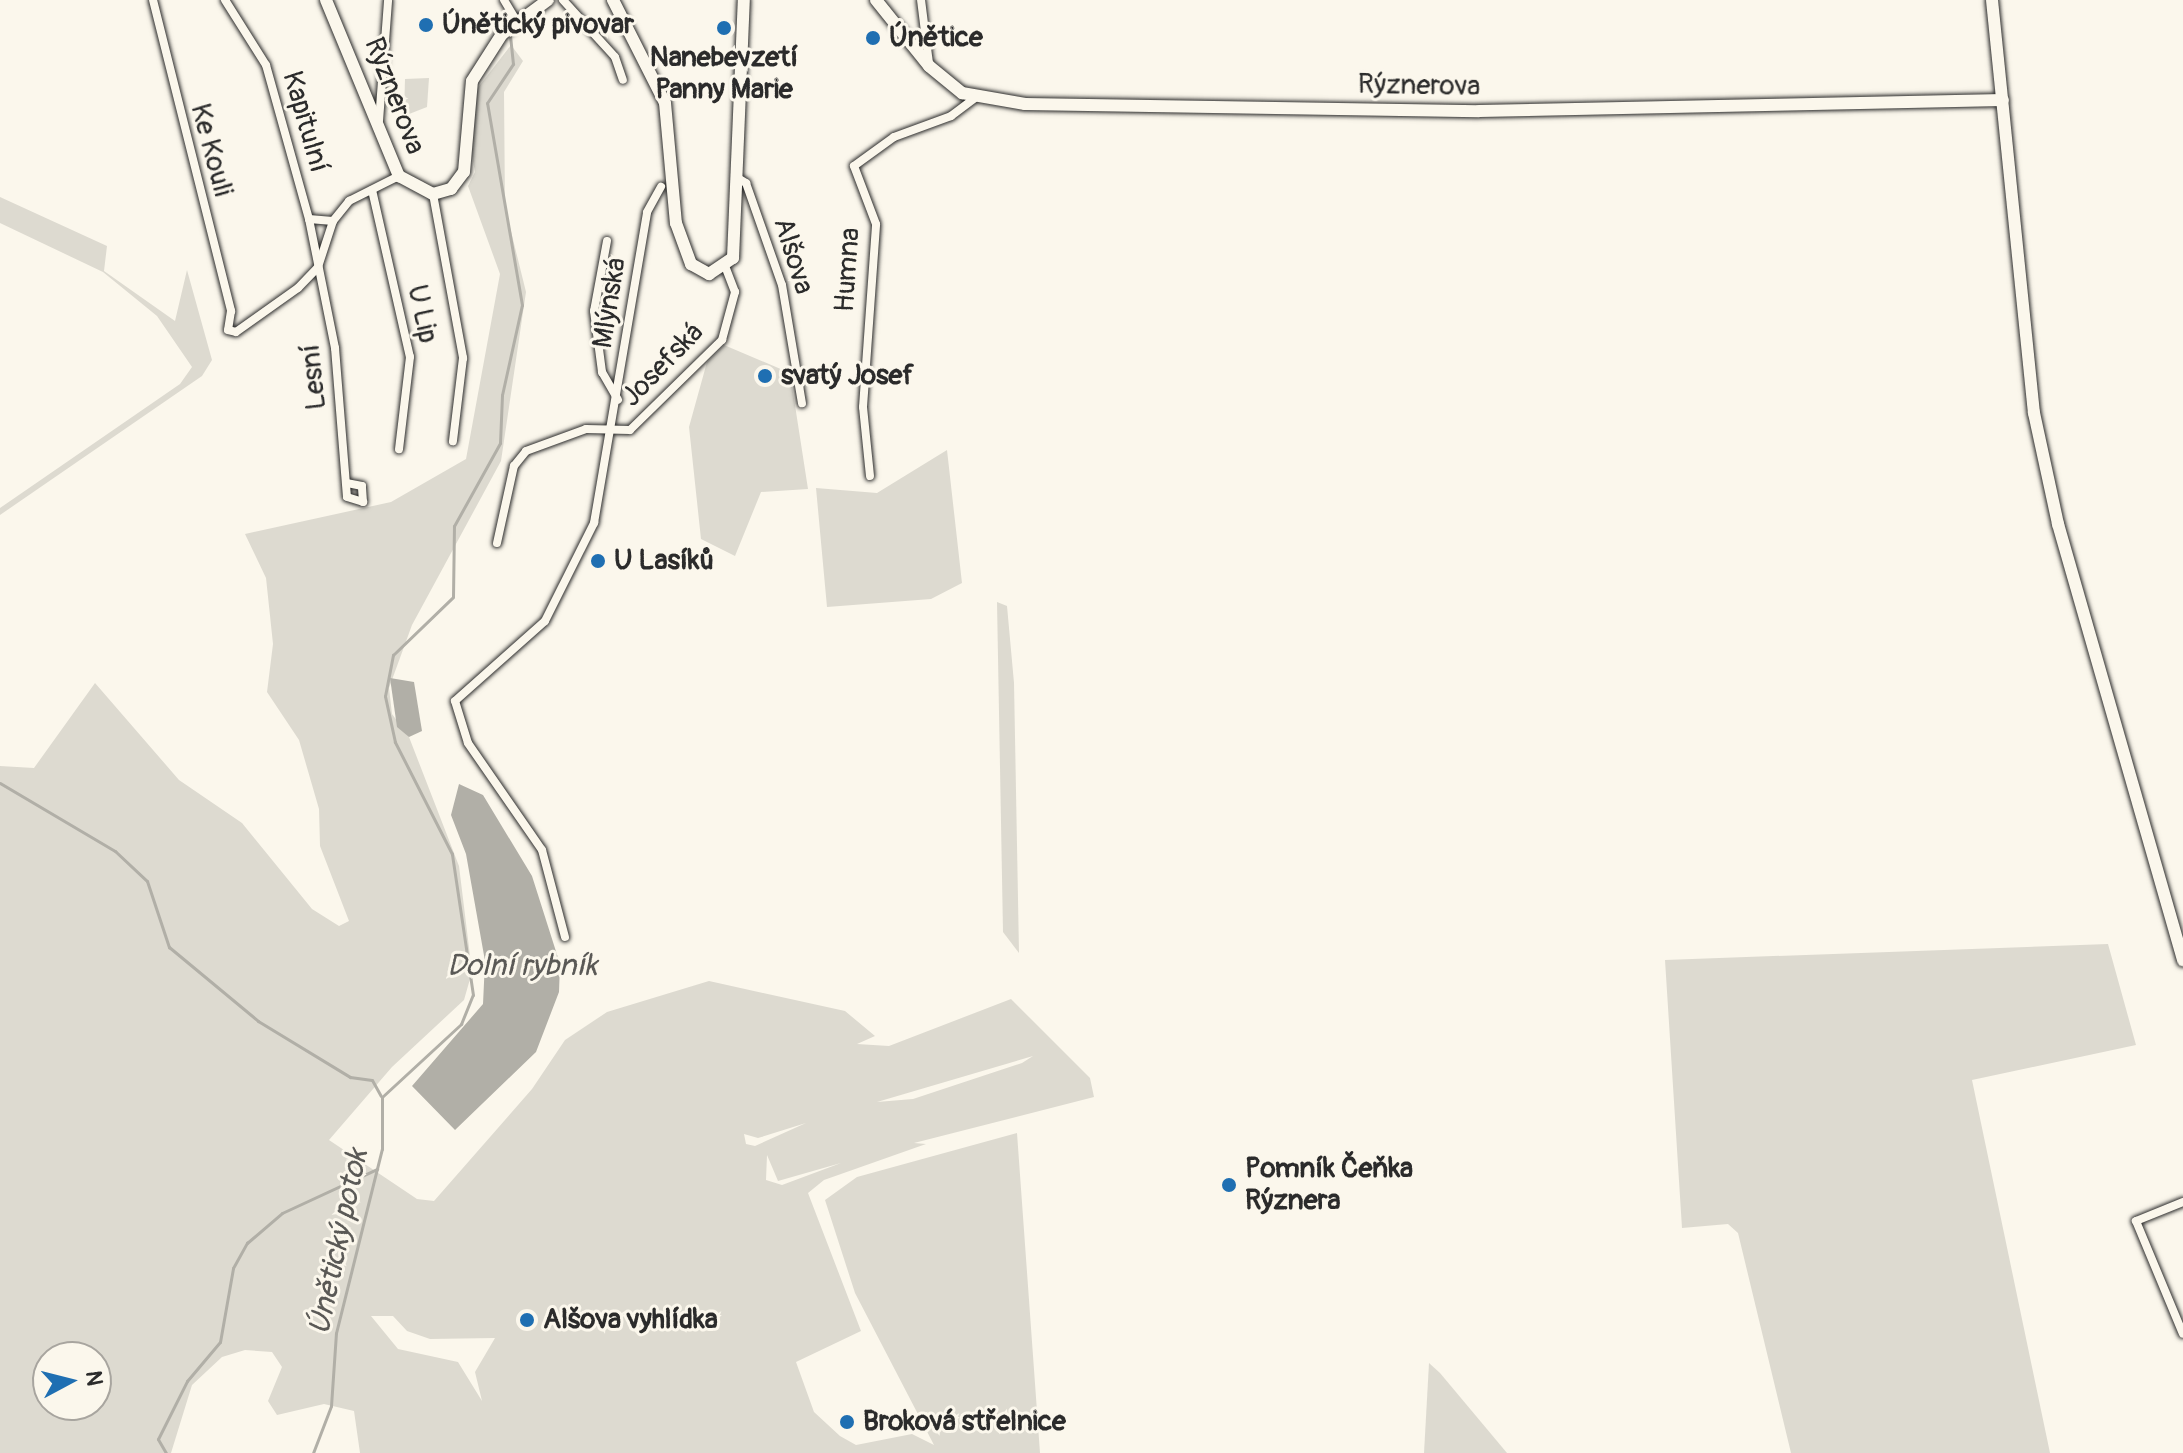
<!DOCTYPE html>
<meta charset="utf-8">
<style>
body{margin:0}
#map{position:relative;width:2183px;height:1453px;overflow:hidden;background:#fbf7ec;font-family:Pangolin,sans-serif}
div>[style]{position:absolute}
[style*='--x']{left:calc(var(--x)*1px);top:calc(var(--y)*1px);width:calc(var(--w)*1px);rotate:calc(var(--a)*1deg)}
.green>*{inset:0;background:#dddad0}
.water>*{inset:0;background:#b1afa7}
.stream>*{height:3px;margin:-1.5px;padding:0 1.5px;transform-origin:1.5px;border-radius:1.5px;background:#b1afa7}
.roads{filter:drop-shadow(0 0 2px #2b2b2b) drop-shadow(0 0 2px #2b2b2b)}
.street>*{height:8px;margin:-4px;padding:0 4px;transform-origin:4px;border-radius:4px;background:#fbf7ec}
.secondary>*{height:12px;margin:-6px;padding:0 6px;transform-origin:6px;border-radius:6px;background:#fbf7ec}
.dots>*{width:22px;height:22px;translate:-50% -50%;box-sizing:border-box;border:4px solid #fbf7ec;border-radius:50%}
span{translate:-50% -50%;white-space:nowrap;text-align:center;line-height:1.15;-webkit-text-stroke:6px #fbf7ec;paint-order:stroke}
.poi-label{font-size:28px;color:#2b2b2b;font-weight:700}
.left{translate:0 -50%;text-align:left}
.street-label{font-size:28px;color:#2b2b2b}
.water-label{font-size:30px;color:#5a5956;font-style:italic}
.north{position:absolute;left:32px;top:1341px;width:80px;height:80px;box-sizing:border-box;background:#fbf7ec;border:2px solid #a8a59f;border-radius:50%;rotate:83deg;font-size:22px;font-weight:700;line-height:32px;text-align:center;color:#2b2b2b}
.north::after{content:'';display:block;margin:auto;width:28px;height:36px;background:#1f6fb2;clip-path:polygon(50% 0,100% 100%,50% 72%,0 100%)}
</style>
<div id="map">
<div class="green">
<i style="clip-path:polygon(evenodd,511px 45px,523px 61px,504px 92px,505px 207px,526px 292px,501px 461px,412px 625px,389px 688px,392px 714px,409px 737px,459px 866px,472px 972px,464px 1000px,392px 1067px,329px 1140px,417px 1199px,434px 1201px,532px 1089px,565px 1040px,607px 1012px,709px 981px,845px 1011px,875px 1036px,857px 1044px,889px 1046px,1011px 999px,1090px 1078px,1094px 1097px,914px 1143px,926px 1144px,824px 1180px,808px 1193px,861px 1331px,796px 1362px,814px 1412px,840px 1436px,856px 1445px,912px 1434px,934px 1445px,855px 1293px,825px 1200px,857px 1177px,1017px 1133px,1040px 1453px,360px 1453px,354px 1411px,324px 1404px,277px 1415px,268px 1401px,282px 1367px,272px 1352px,245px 1350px,222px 1357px,192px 1385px,171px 1453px,0 1453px,0 766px,34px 768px,95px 683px,179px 780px,242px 823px,312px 909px,339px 926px,349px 921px,320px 846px,319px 809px,299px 740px,267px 692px,273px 644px,266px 578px,245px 534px,391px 502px,466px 459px,500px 274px,468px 186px,475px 172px,468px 133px,477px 89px,511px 45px,1033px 1056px,1022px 1063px,913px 1099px,877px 1102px,1033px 1056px,511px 45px,806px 1123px,755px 1146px,746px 1144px,744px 1134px,758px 1138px,806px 1123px,511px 45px,767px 1155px,778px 1181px,841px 1163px,782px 1185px,766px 1180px,767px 1155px,511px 45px,371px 1316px,393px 1316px,407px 1331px,430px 1339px,495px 1338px,475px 1372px,482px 1401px,458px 1362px,398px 1349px,371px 1316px,511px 45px,48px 1357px,96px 1357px,96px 1405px,48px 1405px,48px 1357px)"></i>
<i style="clip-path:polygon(429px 78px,427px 107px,404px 116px,405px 79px)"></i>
<i style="clip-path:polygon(0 197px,107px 246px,104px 271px,175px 321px,187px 270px,212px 360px,202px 376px,0 515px,0 508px,180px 384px,192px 367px,157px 316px,103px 272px,0 223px)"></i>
<i style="clip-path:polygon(724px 345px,790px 373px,808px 489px,761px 492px,735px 556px,701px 539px,689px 427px,707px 362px)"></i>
<i style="clip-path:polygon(947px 450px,962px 583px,931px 599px,827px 607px,816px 488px,877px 493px)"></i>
<i style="clip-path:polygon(997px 602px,1007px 606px,1014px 683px,1019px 953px,1003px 932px)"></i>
<i style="clip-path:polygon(2108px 944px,2136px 1045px,1972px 1080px,2050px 1453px,1791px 1453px,1738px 1233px,1728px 1224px,1682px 1228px,1665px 960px)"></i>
<i style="clip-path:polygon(1429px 1363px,1440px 1373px,1507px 1453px,1424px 1453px)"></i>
</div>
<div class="water">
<i style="clip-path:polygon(390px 678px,414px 682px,422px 731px,409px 737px,397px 727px)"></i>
<i style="clip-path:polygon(459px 784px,483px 795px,532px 876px,560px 964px,559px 992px,536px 1052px,455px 1130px,412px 1086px,483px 1004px,485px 961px,466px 854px,451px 815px)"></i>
</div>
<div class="stream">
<i style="--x:0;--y:783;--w:134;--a:30.6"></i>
<i style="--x:115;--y:851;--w:44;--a:43.2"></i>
<i style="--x:147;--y:881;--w:70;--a:71.6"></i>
<i style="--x:169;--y:947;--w:116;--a:39.7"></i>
<i style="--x:258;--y:1021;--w:108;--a:31.3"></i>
<i style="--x:350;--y:1077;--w:22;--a:8"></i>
<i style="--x:372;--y:1080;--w:18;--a:61"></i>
<i style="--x:166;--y:1453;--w:16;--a:-120"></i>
<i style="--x:158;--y:1439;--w:65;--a:-63.4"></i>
<i style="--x:187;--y:1381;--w:51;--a:-49.8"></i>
<i style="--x:220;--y:1342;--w:75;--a:-80"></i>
<i style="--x:233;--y:1268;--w:29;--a:-61"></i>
<i style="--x:247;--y:1243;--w:46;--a:-40.6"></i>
<i style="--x:282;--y:1213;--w:105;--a:-24.9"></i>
<i style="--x:313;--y:1453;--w:50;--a:-69"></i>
<i style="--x:331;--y:1406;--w:73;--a:-86.1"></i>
<i style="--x:336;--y:1333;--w:190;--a:-76"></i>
<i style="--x:382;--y:1149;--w:52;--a:-90"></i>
<i style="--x:382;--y:1097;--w:108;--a:-42.7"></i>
<i style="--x:461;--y:1024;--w:31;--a:-68"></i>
<i style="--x:473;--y:995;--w:143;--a:-98.5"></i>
<i style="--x:452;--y:854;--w:126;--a:-117"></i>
<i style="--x:395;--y:742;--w:47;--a:-102.3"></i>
<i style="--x:385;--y:696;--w:42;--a:-79"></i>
<i style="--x:393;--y:655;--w:83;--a:-44"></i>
<i style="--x:453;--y:597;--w:71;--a:-89.2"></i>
<i style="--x:454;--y:526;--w:95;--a:-61"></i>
<i style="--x:500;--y:443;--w:48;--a:-87.6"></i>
<i style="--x:502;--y:395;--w:92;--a:-77.5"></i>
<i style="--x:522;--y:305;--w:205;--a:-99.8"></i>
<i style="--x:487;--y:103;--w:47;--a:-56.3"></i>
<i style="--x:513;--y:64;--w:30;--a:-96"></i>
</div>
<div class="roads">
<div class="street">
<i style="--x:153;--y:0;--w:321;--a:75.9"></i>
<i style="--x:231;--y:311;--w:19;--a:99"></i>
<i style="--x:228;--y:330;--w:8;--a:14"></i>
<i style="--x:236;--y:332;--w:76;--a:-35.4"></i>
<i style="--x:298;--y:288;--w:29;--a:-46"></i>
<i style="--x:318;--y:267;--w:48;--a:-71.9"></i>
<i style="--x:333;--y:221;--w:26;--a:-51"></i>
<i style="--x:349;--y:201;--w:56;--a:-26.6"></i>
<i style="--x:225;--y:0;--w:77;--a:57.8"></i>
<i style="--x:266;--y:65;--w:160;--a:74.4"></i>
<i style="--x:309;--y:219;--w:132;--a:78.6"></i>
<i style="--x:335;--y:348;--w:149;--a:85.4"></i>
<i style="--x:347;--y:497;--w:17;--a:17"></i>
<i style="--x:363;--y:502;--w:16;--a:-94"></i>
<i style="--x:362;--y:486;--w:16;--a:-169"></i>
<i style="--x:504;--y:0;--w:23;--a:59"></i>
<i style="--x:563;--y:0;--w:77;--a:47.6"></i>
<i style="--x:615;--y:57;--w:24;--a:71"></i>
<i style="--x:921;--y:0;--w:64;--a:82.8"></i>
<i style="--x:379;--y:121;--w:121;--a:-85.7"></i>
<i style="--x:736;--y:177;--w:12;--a:31"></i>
<i style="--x:746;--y:183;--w:108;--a:70.6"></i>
<i style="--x:782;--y:285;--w:120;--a:80.4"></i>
<i style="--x:372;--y:190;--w:171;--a:77.2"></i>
<i style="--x:410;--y:357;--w:93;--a:96.8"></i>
<i style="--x:433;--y:194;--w:167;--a:79.6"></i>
<i style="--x:463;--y:358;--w:84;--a:96.9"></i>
<i style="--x:309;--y:219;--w:24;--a:5"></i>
<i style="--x:607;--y:241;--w:71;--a:100.5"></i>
<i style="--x:594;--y:311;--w:62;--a:82.5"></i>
<i style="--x:602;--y:372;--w:32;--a:60"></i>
<i style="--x:870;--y:476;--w:69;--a:-95.8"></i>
<i style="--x:863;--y:407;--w:183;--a:-85.9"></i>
<i style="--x:876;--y:224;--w:62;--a:-110.8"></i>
<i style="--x:854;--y:166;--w:49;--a:-35.9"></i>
<i style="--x:894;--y:137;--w:61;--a:-20.2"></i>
<i style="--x:951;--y:116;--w:30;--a:-37"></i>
<i style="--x:497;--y:543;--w:79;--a:-77.6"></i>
<i style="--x:514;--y:466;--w:19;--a:-51"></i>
<i style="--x:526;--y:451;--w:64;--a:-20.1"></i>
<i style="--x:586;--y:429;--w:44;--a:1.3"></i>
<i style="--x:630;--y:430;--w:129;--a:-44.4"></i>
<i style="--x:722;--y:340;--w:50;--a:-74.8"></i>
<i style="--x:735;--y:292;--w:26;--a:-111"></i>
<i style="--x:565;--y:937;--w:90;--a:-104.8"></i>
<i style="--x:542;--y:850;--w:130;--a:-124.7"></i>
<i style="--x:468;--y:743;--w:44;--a:-107.2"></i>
<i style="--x:455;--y:701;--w:120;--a:-41.6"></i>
<i style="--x:545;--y:621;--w:110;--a:-63.4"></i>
<i style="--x:594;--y:523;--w:315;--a:-80.3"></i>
<i style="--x:647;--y:212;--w:29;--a:-61"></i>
<i style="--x:2183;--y:1202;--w:51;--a:158"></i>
<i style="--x:2136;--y:1221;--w:122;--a:67.4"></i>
</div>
<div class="secondary">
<i style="--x:326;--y:0;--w:191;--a:67.5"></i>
<i style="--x:399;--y:176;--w:38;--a:28"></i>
<i style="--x:433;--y:194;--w:19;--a:-16"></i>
<i style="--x:451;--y:189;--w:21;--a:-53"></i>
<i style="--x:464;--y:172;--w:91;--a:-85"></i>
<i style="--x:472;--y:81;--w:56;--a:-57.4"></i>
<i style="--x:502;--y:34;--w:57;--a:-36.5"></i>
<i style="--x:613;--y:0;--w:115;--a:63.2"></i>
<i style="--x:665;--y:103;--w:121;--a:84.8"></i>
<i style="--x:676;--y:223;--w:44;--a:69.9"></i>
<i style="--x:691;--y:264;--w:21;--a:29"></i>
<i style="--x:709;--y:274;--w:29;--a:-34"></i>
<i style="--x:733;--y:258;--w:258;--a:-87.6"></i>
<i style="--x:876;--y:0;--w:85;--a:51.2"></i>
<i style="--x:929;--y:66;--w:43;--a:39.3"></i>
<i style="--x:962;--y:93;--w:64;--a:9.9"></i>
<i style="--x:1025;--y:104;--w:454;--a:0.9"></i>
<i style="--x:1479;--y:111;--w:524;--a:-1.2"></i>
<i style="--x:1992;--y:0;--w:415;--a:84.2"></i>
<i style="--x:2034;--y:413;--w:114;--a:77.8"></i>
<i style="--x:2058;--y:524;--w:454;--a:74"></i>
</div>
</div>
<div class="dots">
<i style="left:426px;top:25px;background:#1f6fb2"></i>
<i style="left:724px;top:28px;background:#1f6fb2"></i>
<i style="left:873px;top:38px;background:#1f6fb2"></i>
<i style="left:765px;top:376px;background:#1f6fb2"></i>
<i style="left:598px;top:561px;background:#1f6fb2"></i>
<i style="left:1229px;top:1185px;background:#1f6fb2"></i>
<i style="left:527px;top:1320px;background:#1f6fb2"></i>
<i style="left:847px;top:1422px;background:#1f6fb2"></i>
</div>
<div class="poi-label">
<span class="left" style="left:442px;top:25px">Únětický pivovar</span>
<span class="left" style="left:889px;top:38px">Únětice</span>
<span style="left:724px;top:74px">Nanebevzetí<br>Panny Marie</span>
<span class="left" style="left:781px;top:376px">svatý Josef</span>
<span class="left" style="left:614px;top:561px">U Lasíků</span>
<span class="left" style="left:1245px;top:1185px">Pomník Čeňka<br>Rýznera</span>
<span class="left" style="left:543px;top:1320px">Alšova vyhlídka</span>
<span class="left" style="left:863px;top:1422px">Broková střelnice</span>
</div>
<div class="street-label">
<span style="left:1419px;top:86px;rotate:1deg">Rýznerova</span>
<span style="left:394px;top:96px;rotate:69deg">Rýznerova</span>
<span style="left:305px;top:122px;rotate:74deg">Kapitulní</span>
<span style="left:211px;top:150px;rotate:75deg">Ke Kouli</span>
<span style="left:793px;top:256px;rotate:73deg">Alšova</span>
<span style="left:848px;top:270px;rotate:-86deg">Humna</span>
<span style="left:610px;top:303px;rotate:-81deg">Mlýnská</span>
<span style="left:422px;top:314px;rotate:78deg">U Lip</span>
<span style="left:663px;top:365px;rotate:-46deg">Josefská</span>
<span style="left:314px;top:377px;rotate:-96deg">Lesní</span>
</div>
<div class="water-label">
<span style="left:522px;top:966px">Dolní rybník</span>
<span style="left:339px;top:1242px;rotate:-78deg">Únětický potok</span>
</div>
<div class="north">N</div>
</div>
